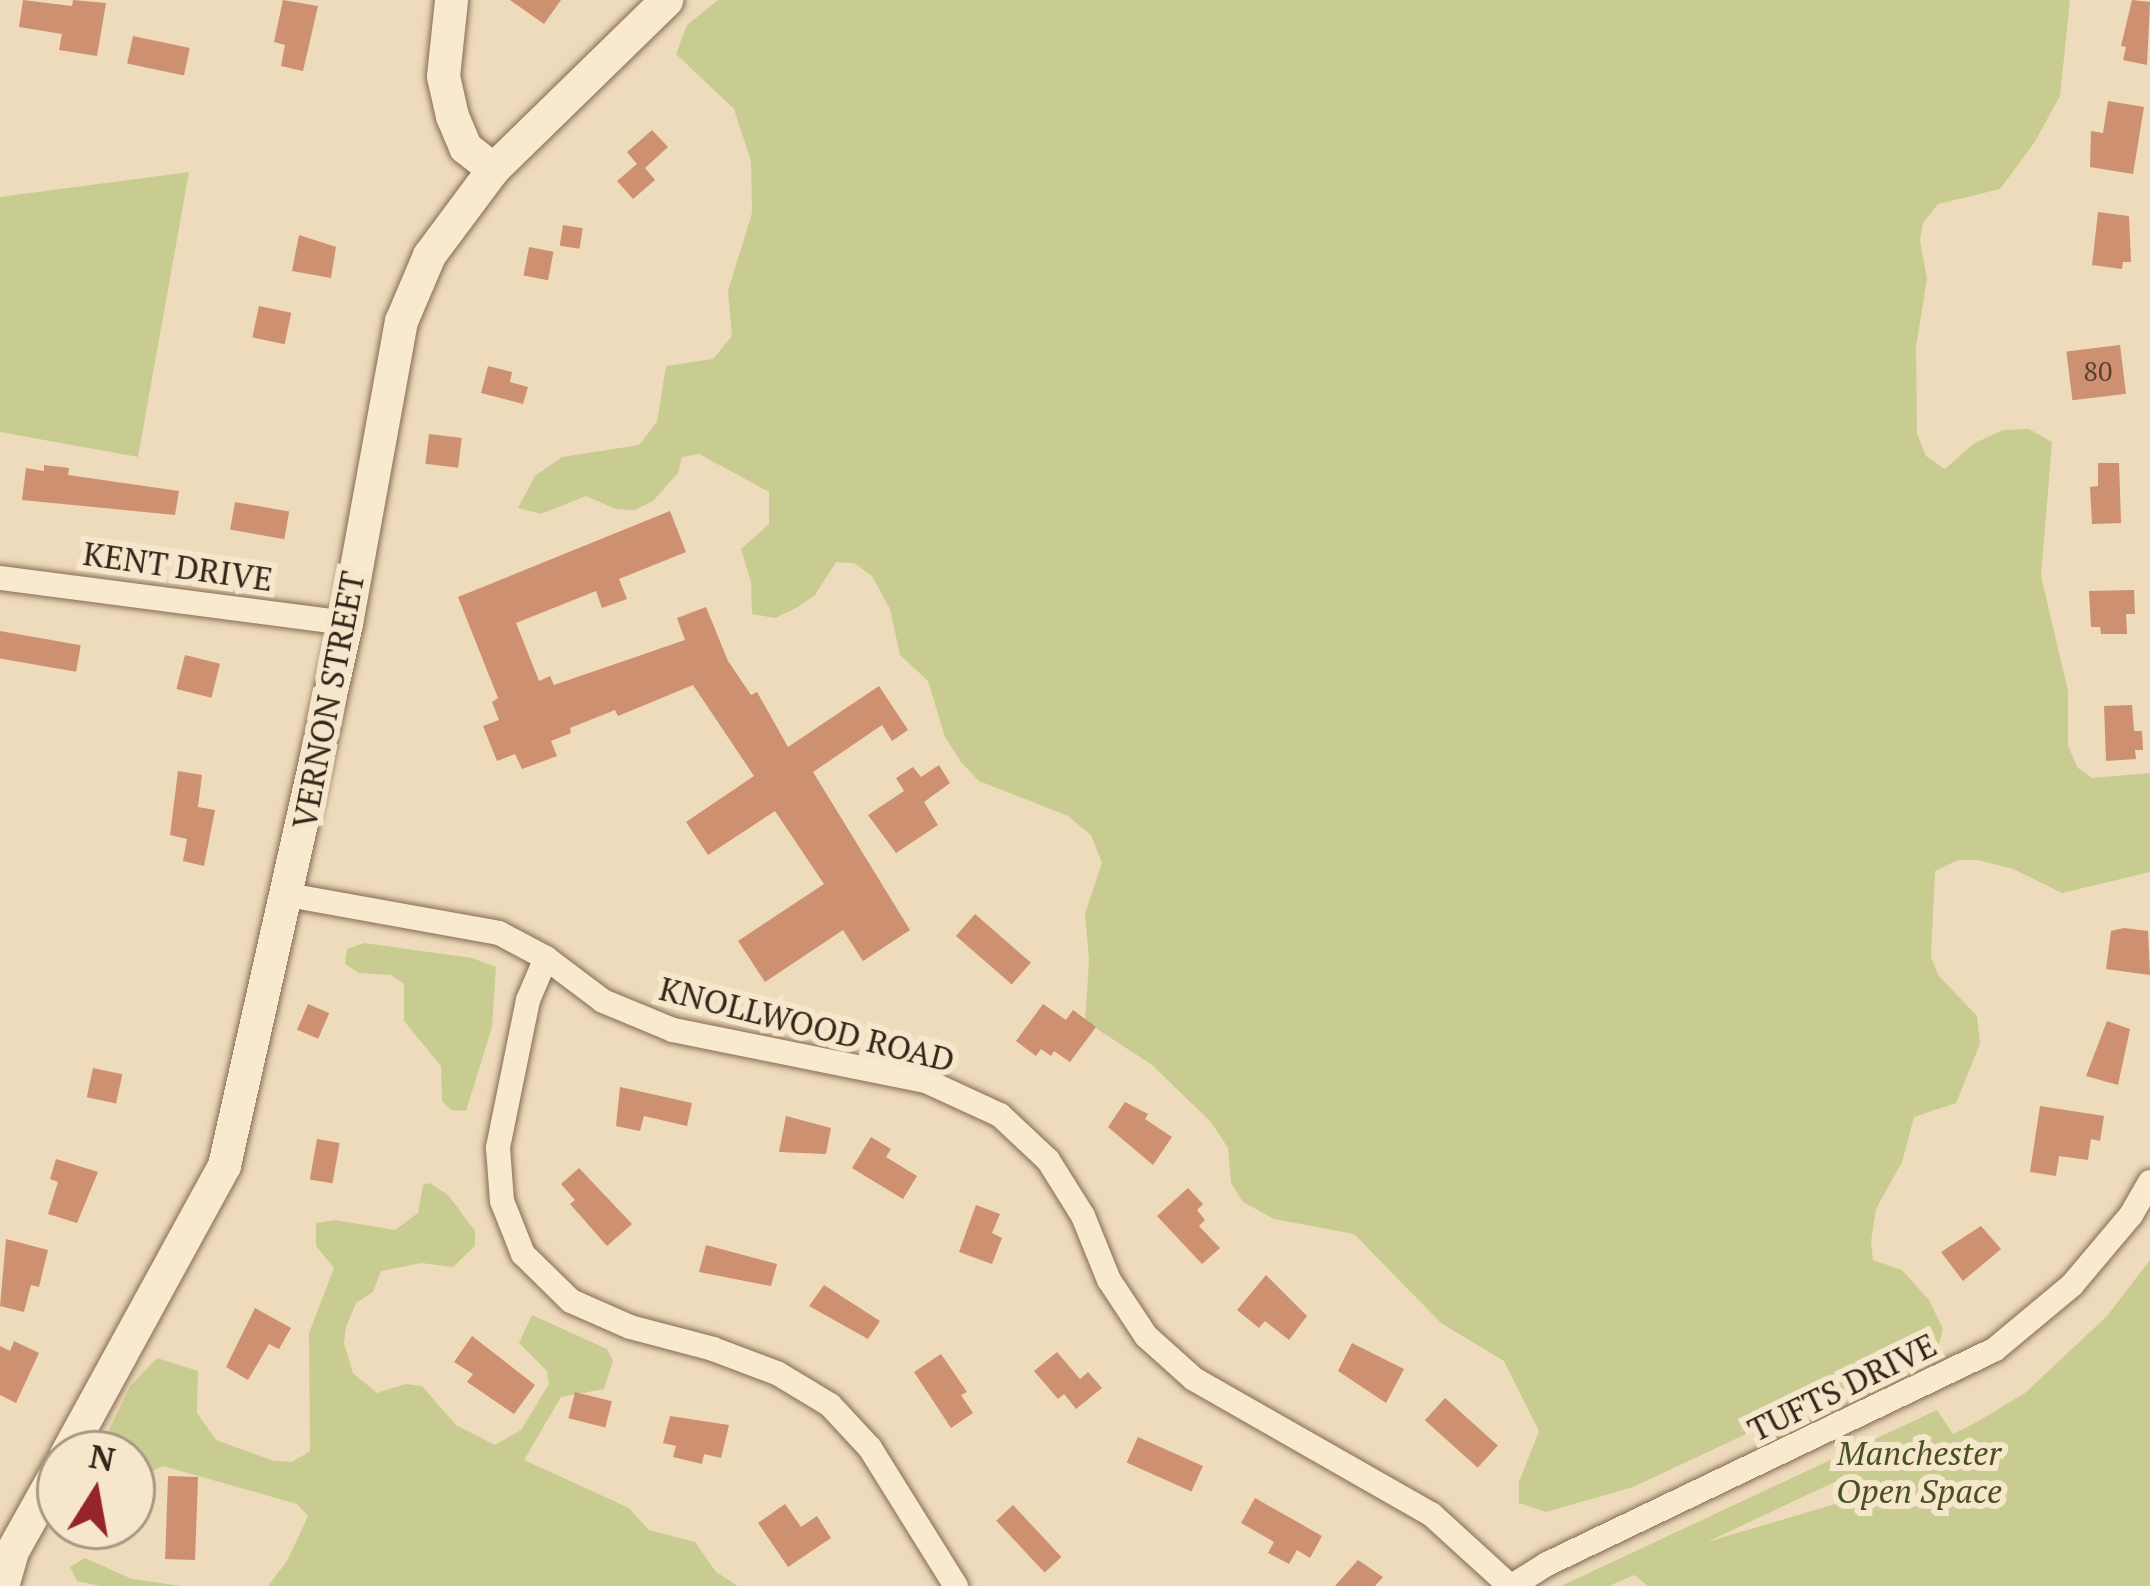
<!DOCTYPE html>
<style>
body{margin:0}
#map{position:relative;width:2150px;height:1586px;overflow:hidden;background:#eedbbb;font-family:"PT Serif",serif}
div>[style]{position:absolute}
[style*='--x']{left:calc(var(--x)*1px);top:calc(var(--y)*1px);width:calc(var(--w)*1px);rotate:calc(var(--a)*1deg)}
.green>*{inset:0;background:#c9cc90}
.building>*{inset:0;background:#cd9070;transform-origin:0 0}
.roads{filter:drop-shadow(0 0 3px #856b55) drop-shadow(0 0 3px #856b55)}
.street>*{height:24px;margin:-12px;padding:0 12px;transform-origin:12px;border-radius:12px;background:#f9e9ce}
.secondary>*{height:33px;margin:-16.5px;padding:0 16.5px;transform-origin:16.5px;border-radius:16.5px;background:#f9e9ce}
span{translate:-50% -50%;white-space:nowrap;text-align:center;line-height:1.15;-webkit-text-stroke:12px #f6e6cb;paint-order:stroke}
.number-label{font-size:27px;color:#5a4030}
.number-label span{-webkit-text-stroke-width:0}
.street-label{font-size:33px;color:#34251a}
.park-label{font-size:33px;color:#485120;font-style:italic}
.north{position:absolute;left:36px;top:1430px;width:120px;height:120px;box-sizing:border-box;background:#f6e6cb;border:3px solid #a89984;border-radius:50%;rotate:11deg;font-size:33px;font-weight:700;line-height:48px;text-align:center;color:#34251a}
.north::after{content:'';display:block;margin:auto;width:42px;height:54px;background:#95242d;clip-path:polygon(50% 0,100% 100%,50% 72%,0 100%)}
</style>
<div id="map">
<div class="green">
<i style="clip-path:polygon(718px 0,2070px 0,2060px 96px,2034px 143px,2000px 189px,1938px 204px,1923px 223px,1920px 241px,1927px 279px,1916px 347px,1917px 433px,1926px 456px,1945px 469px,1973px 444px,2003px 430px,2029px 429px,2052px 442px,2041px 576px,2068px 691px,2068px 746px,2078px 768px,2092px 778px,2150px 773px,2150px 872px,2062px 893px,2013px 869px,1978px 860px,1958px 860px,1935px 871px,1931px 957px,1938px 975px,1977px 1016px,1980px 1044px,1956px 1103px,1914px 1117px,1902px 1162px,1876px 1209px,1871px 1242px,1873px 1260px,1902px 1270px,1929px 1300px,1943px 1329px,1939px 1344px,1633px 1487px,1546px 1512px,1519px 1503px,1519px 1482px,1539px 1431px,1504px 1361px,1441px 1323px,1354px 1234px,1274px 1219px,1243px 1202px,1231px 1183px,1228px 1148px,1211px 1122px,1152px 1065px,1085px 1021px,1089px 961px,1085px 914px,1102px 863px,1091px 835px,1068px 816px,979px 781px,961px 762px,945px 737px,928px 681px,900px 655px,890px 609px,872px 576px,854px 563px,836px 562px,815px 595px,798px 607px,775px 618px,752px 614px,751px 582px,741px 549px,769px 524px,769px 492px,699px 454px,682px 457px,678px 473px,653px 501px,635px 510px,616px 509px,586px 496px,541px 514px,518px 508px,535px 476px,562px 457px,639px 445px,657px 422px,666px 366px,713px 359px,732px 336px,728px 291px,752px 213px,751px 161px,734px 109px,676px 54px,687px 25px)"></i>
<i style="clip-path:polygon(189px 172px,138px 457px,0 432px,0 197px)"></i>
<i style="clip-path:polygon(364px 943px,472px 958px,496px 967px,492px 1027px,466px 1111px,451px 1110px,442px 1101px,441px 1066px,404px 1021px,404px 984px,391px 975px,359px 973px,345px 964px,347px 949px)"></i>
<i style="clip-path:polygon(430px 1183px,449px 1196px,475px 1231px,475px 1246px,453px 1267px,421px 1263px,381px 1271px,373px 1292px,356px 1303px,346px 1327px,344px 1343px,353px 1373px,377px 1393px,406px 1384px,422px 1386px,456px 1425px,495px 1445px,521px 1430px,549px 1384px,547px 1371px,519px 1343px,532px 1315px,607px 1349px,613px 1361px,604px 1389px,561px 1397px,524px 1460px,629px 1508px,649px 1530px,695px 1542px,716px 1572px,738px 1586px,268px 1586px,287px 1561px,308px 1516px,297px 1504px,163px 1466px,147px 1474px,132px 1515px,132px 1454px,97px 1454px,131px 1385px,157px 1358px,198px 1371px,197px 1413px,216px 1440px,274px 1461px,292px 1462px,310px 1451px,309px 1333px,334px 1268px,316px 1246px,316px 1223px,335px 1220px,395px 1230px,418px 1213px,423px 1185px)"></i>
<i style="clip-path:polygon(evenodd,2150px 1260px,2150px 1586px,1648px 1586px,1634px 1575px,1609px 1586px,1561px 1586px,1937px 1410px,1953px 1434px,1977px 1422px,2025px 1393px,2107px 1316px,2150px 1260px,1841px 1479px,1858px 1490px,1835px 1504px,1707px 1542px,1841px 1479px)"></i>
<i style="clip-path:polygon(85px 1558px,132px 1579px,182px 1586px,101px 1586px,77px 1581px,70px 1567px)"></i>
</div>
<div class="building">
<i style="clip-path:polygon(23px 0,72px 6px,73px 0,106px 3px,97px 56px,59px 50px,62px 34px,19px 27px)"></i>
<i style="clip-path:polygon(283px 0,318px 6px,303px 71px,281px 66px,285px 45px,274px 42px)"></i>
<i style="clip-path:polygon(510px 0,561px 0,544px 24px)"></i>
<i style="clip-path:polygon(2132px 0,2150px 2px,2147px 65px,2123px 60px,2126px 47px,2121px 46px)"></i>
<i style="left:133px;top:36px;width:58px;height:28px;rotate:12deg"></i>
<i style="clip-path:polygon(2108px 101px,2144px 107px,2133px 174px,2090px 167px,2091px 131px,2103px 133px)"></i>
<i style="clip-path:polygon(652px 130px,668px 147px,645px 168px,655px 180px,633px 199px,617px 181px,637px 164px,627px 152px)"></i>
<i style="clip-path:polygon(2098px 212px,2129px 216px,2131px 262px,2123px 262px,2122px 269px,2092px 265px)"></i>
<i style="left:563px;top:225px;width:20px;height:21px;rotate:9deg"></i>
<i style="clip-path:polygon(299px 235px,336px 247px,331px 278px,292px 271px)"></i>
<i style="left:529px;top:247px;width:25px;height:29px;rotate:11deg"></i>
<i style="left:259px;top:306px;width:33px;height:32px;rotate:12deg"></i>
<i style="left:2120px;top:345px;width:49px;height:54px;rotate:83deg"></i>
<i style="clip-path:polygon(488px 366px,512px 372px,510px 382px,528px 387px,523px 404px,481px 393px)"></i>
<i style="left:429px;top:434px;width:33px;height:30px;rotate:7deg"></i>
<i style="clip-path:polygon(2098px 463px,2119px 463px,2121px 523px,2092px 524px,2090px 487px,2098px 486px)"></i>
<i style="clip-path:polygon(44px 465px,69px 468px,68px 475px,179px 491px,175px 515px,22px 500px,26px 468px,44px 471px)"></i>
<i style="left:235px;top:502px;width:55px;height:28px;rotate:10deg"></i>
<i style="clip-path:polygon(670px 511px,686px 552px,619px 579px,627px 599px,602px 608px,596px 591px,516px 623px,539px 681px,550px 676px,554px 685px,685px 640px,677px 618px,706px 607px,728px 661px,751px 695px,757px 692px,788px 747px,879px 686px,908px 730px,892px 741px,882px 725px,813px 772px,910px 930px,863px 961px,843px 930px,765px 982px,738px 941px,824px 884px,775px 811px,708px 855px,686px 822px,754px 776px,693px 685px,618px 716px,615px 710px,570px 728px,571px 733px,551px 741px,557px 756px,522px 769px,515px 754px,497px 761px,483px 726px,499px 720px,492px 702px,498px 698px,458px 597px)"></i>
<i style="clip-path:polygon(2134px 590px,2135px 614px,2126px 614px,2127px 634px,2101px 634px,2100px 627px,2091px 627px,2089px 591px)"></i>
<i style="left:0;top:631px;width:82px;height:27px;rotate:10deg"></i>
<i style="left:185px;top:655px;width:36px;height:35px;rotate:14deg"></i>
<i style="clip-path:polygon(2132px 705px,2134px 731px,2142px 731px,2143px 750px,2135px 750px,2136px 759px,2106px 761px,2104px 706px)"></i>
<i style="clip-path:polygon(939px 765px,950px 783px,924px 802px,938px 825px,896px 853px,868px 815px,904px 791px,896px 778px,913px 767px,921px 777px)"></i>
<i style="clip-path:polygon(178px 771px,202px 775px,198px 807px,215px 810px,204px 866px,183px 861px,187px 839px,170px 835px)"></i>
<i style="left:975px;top:914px;width:74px;height:29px;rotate:41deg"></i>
<i style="clip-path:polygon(2124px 928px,2148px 931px,2150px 975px,2106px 969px,2111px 931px)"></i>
<i style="left:308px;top:1004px;width:23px;height:28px;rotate:23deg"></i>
<i style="clip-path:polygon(1043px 1004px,1066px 1020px,1073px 1010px,1096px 1027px,1070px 1062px,1054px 1051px,1051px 1056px,1041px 1049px,1036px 1056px,1016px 1041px)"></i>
<i style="clip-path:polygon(2107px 1021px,2130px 1029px,2118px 1085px,2086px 1076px)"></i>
<i style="left:93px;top:1068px;width:30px;height:30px;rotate:12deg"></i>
<i style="clip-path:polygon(620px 1087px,692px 1103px,687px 1126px,644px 1116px,640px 1131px,616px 1126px)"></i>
<i style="clip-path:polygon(1125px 1102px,1148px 1114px,1145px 1119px,1172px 1137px,1153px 1165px,1108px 1127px)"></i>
<i style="clip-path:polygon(2040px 1106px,2104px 1116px,2100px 1141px,2091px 1139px,2088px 1160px,2059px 1156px,2056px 1176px,2030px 1172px)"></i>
<i style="clip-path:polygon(786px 1116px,831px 1128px,826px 1154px,779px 1152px)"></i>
<i style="clip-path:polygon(871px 1137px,891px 1149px,886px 1157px,917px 1176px,903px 1199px,852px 1168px)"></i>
<i style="left:317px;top:1139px;width:23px;height:41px;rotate:10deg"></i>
<i style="clip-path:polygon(56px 1159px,98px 1172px,77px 1223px,48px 1214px,58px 1182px,50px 1179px)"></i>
<i style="clip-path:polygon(579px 1168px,632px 1224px,607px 1246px,570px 1204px,575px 1200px,561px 1184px)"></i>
<i style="clip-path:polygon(1188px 1188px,1203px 1204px,1197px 1210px,1205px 1220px,1199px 1226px,1220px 1248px,1202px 1264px,1157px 1216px)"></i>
<i style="clip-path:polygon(976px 1205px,1000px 1214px,992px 1233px,1002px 1238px,992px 1264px,959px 1252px)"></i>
<i style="clip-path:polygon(1981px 1226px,2001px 1249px,1963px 1281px,1941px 1252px)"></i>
<i style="clip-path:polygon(6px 1239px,48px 1250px,39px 1287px,31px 1285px,24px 1312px,0 1306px)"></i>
<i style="clip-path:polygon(706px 1245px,777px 1264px,771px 1286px,699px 1272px)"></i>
<i style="clip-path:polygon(1266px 1275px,1307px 1316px,1289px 1340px,1265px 1321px,1259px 1328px,1237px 1310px)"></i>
<i style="clip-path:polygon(824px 1285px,880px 1321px,868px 1339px,809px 1306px)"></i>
<i style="clip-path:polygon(255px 1308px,291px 1328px,279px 1349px,269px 1344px,248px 1380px,226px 1367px)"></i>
<i style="clip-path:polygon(472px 1336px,535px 1385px,514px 1414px,467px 1382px,473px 1374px,454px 1362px)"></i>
<i style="clip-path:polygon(14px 1341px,39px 1353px,16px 1403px,0 1395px,0 1346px,10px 1351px)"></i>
<i style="clip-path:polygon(1352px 1343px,1404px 1369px,1386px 1403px,1338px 1371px)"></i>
<i style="clip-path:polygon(1057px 1352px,1080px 1379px,1088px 1372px,1102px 1388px,1076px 1409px,1064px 1394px,1058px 1399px,1034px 1371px)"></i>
<i style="clip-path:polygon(941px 1354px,967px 1392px,961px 1395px,973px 1413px,951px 1428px,914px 1372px)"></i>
<i style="left:575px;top:1392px;width:38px;height:27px;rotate:14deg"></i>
<i style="left:1445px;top:1398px;width:71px;height:30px;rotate:42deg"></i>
<i style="clip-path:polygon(670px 1416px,729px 1425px,721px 1458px,704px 1454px,702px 1464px,673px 1457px,676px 1446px,663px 1443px)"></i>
<i style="left:1138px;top:1437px;width:71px;height:28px;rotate:24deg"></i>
<i style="left:168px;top:1476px;width:30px;height:83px;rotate:2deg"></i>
<i style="clip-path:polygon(1255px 1498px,1322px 1536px,1310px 1558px,1297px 1550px,1289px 1564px,1268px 1553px,1274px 1542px,1241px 1523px)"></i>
<i style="clip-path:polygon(785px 1504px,801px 1527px,817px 1516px,831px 1538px,788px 1567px,758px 1523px)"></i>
<i style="left:1013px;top:1505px;width:71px;height:23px;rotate:47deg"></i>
<i style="clip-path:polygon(1358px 1560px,1383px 1577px,1375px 1586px,1335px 1586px)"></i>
</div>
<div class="roads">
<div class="street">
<i style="--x:0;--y:578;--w:349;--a:7.4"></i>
<i style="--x:288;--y:895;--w:214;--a:10.2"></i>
<i style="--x:499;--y:933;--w:53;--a:28"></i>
<i style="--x:546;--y:958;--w:71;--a:37"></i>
<i style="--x:603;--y:1001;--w:76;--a:22.5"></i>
<i style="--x:673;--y:1030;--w:258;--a:11.4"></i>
<i style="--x:926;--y:1081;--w:81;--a:24.7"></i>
<i style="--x:1000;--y:1115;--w:66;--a:43.2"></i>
<i style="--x:1048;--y:1160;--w:66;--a:58"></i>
<i style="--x:1083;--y:1216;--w:69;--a:67.9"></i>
<i style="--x:1109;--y:1280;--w:67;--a:56.5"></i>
<i style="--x:1146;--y:1336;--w:64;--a:41.9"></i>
<i style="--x:1194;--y:1379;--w:273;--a:29.7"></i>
<i style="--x:1431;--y:1514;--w:107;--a:42.3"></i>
<i style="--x:546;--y:958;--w:46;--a:113.2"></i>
<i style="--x:528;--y:1000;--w:151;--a:101.5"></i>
<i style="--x:498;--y:1148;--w:53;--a:85.7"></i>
<i style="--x:502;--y:1201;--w:57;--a:68.4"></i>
<i style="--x:523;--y:1254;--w:67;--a:44.4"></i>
<i style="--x:571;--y:1301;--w:64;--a:23.8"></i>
<i style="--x:630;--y:1327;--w:86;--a:14.8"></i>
<i style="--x:713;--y:1349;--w:68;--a:20.6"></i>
<i style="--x:777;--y:1373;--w:62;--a:31.1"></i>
<i style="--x:830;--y:1405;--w:59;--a:47.1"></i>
<i style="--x:870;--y:1448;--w:163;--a:58.1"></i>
<i style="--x:1512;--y:1586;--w:41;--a:-32.2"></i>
<i style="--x:1547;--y:1564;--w:496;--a:-25.6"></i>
<i style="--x:1994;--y:1350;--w:102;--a:-39.8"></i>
<i style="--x:2072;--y:1285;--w:92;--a:-49.9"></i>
<i style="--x:2131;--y:1215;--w:38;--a:-60"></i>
</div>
<div class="secondary">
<i style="--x:451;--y:0;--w:76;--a:96"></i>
<i style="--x:443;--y:76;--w:41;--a:77.3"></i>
<i style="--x:452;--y:116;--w:34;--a:67"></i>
<i style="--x:465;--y:147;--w:36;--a:38"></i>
<i style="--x:66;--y:1454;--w:329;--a:-61.3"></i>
<i style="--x:224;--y:1165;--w:556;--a:-77.31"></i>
<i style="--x:346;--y:623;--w:307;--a:-79.7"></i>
<i style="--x:401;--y:321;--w:72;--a:-67"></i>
<i style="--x:429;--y:255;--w:107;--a:-53.3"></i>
<i style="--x:493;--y:169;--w:242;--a:-44.3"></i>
<i style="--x:2;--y:1586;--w:36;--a:-74"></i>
<i style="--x:12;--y:1551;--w:98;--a:-60.8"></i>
</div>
</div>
<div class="number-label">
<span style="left:2098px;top:372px">80</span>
</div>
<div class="street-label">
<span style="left:178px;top:566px;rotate:8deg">KENT DRIVE</span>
<span style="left:328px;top:700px;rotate:-79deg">VERNON STREET</span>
<span style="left:807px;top:1024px;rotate:14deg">KNOLLWOOD ROAD</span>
<span style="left:1842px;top:1387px;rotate:-26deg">TUFTS DRIVE</span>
</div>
<div class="park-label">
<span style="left:1919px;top:1472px">Manchester<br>Open Space</span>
</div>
<div class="north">N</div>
</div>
